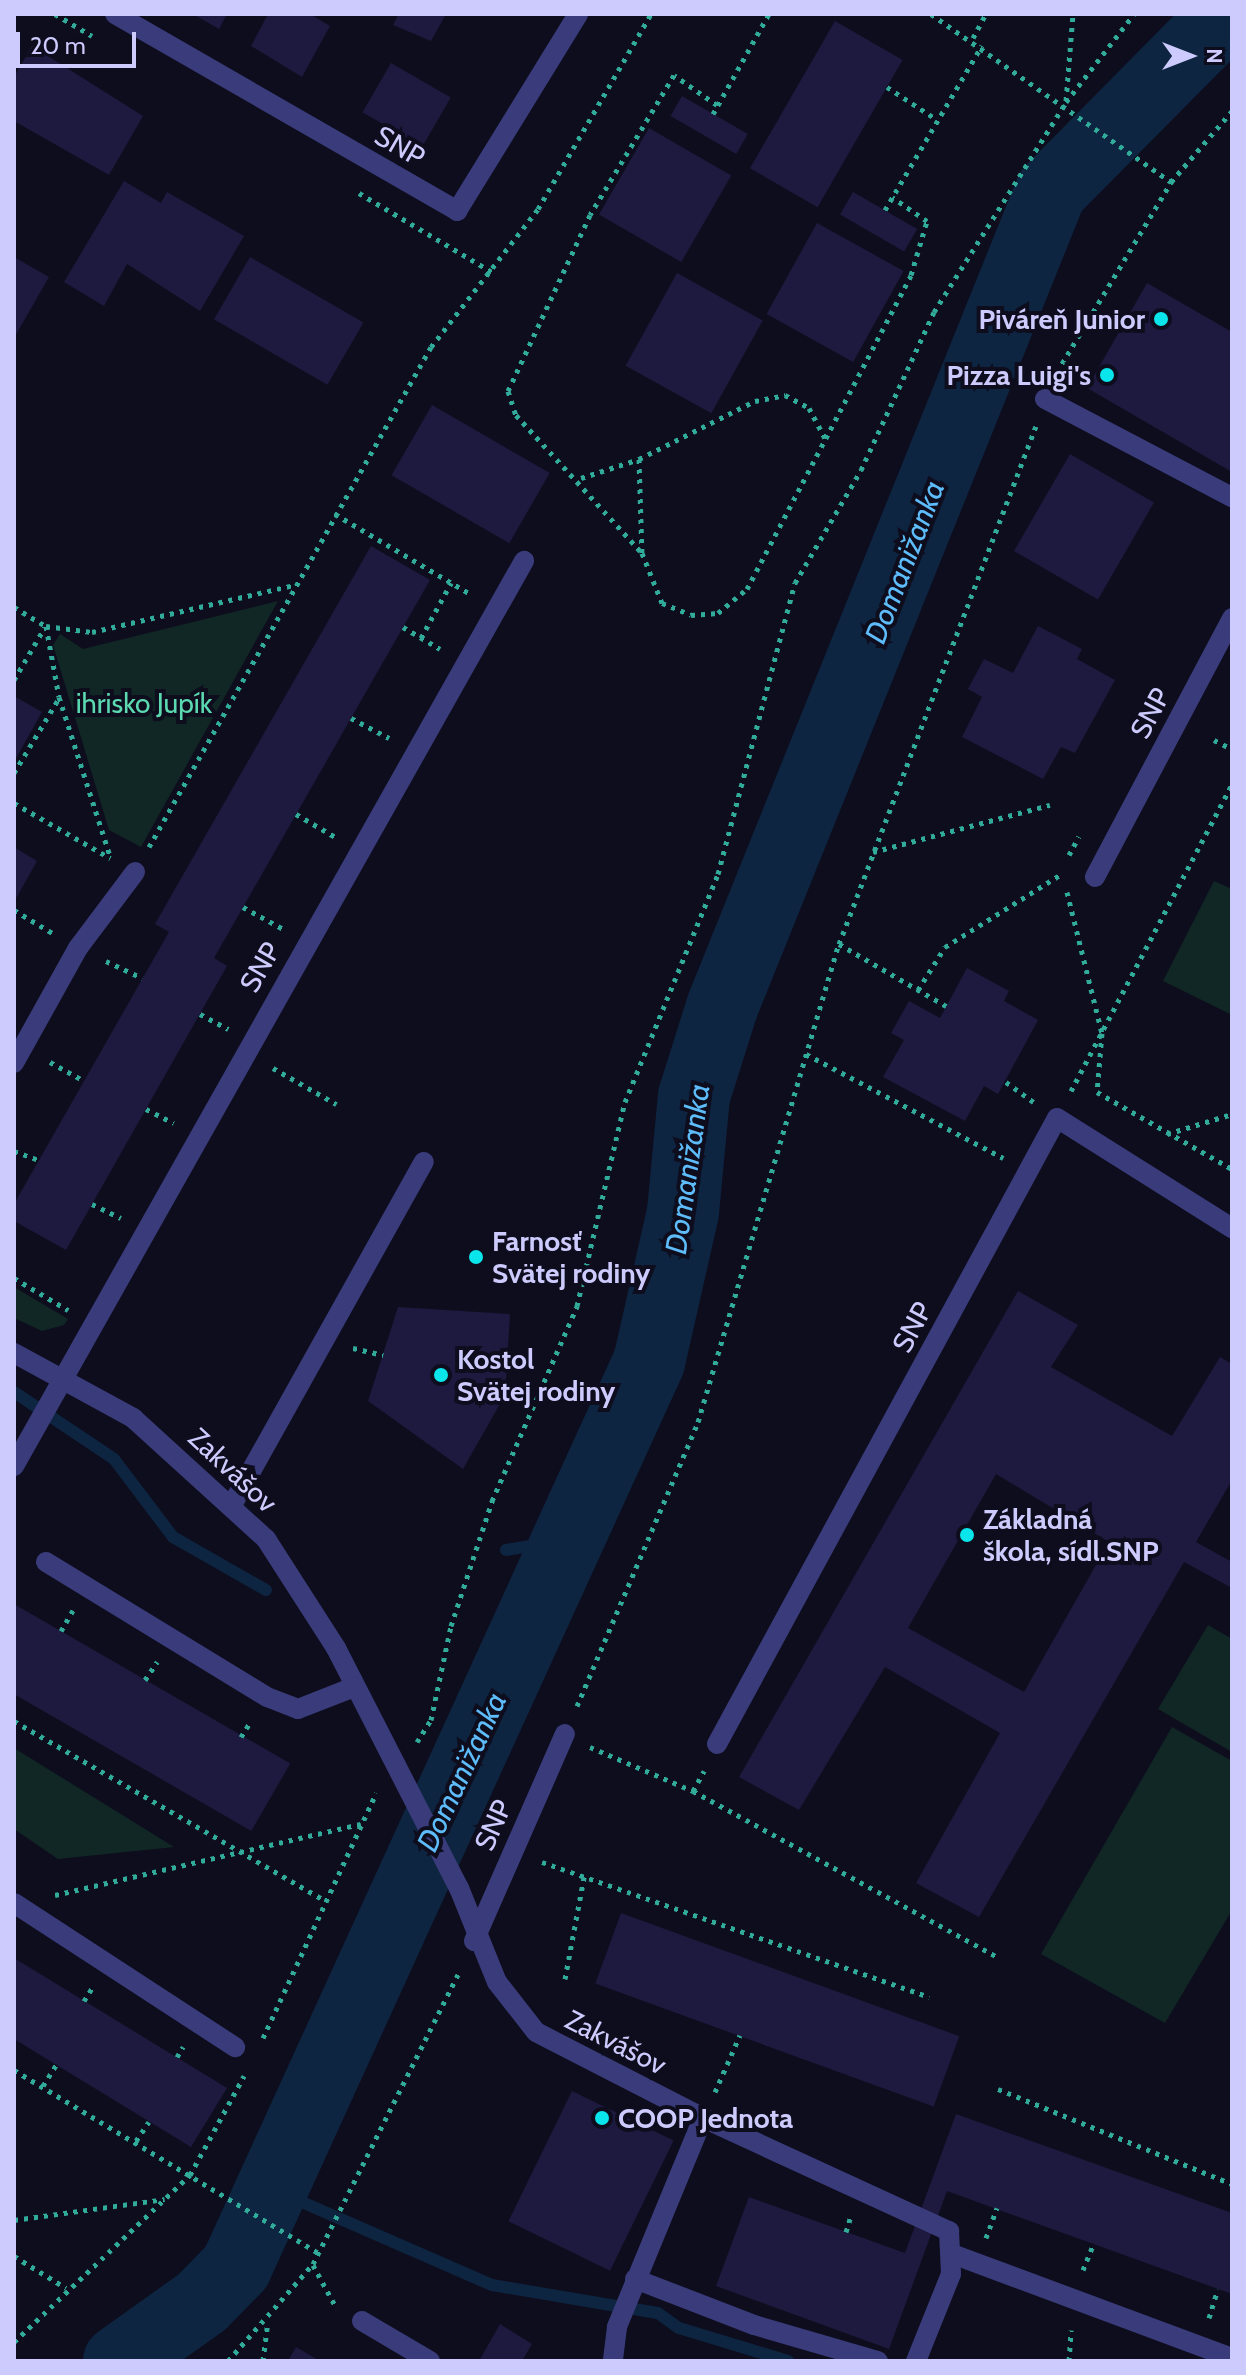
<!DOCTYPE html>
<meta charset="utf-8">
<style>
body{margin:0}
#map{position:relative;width:1246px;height:2375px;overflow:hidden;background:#0e0d1d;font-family:Cabin,sans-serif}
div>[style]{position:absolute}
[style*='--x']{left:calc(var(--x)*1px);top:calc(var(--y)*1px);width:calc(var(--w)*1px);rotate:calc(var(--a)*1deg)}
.green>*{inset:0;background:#102725}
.stream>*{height:12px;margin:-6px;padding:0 6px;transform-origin:6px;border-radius:6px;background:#0d2541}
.river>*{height:72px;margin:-36px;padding:0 36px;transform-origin:36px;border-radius:36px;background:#0d2541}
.building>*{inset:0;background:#1e193e;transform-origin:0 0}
.path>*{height:5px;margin-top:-2.5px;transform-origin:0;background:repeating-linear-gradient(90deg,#31ab9a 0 4px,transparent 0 10px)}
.minor>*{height:20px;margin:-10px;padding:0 10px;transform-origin:10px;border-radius:10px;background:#393b7b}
.dots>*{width:22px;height:22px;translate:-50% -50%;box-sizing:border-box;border:4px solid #0e0d1d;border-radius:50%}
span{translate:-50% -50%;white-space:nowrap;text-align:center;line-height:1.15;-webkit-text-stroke:8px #0e0d1d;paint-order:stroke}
.street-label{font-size:28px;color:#cdcbfd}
.poi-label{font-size:28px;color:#cdcbfd;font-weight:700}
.right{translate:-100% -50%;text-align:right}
.left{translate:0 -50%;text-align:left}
.park-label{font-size:28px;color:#5bd9b0}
.water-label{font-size:30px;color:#5dbcf9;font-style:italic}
.frame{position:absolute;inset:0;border:16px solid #cdcbfd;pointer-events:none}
.north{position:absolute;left:1150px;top:16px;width:80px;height:80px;-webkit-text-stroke:6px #0e0d1d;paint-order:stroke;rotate:90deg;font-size:22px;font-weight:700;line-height:32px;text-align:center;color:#cdcbfd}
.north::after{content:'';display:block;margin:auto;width:28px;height:36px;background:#cdcbfd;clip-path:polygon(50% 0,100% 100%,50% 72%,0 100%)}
.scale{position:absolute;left:16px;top:32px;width:120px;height:36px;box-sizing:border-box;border:4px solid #cdcbfd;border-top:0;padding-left:10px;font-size:24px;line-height:28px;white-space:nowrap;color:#cdcbfd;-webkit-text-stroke:6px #0e0d1d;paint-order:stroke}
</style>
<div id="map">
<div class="green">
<i style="clip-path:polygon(278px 601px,141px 847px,109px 830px,53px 645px,60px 634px,83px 649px)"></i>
<i style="clip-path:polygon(1214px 881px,1232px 889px,1232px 1015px,1163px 981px)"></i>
<i style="clip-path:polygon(14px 1287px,68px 1319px,64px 1325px,42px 1331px,14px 1318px)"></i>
<i style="clip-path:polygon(1208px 1625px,1232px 1639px,1232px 1752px,1158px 1709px)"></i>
<i style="clip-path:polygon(1172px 1727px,1232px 1761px,1232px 1910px,1165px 2023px,1041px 1954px)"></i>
<i style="clip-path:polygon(14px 1748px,174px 1847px,58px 1859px,14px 1829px)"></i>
</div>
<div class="stream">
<i style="--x:14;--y:1392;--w:120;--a:33.8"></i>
<i style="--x:114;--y:1459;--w:98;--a:52.9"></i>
<i style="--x:173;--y:1537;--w:107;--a:29.7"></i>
<i style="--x:506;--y:1550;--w:62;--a:-9.3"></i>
<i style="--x:272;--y:2189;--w:240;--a:23.6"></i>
<i style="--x:492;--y:2285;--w:168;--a:9.6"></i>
<i style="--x:658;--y:2313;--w:26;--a:36"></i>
<i style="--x:679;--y:2328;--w:114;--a:16.8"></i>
</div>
<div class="river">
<i style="--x:119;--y:2361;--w:102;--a:-35.4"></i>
<i style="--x:202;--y:2302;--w:49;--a:-45.8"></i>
<i style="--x:236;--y:2267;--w:995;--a:-65.47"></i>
<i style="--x:649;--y:1362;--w:154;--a:-77.2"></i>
<i style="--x:683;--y:1212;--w:117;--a:-84.6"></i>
<i style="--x:694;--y:1096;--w:93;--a:-72.5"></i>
<i style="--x:722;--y:1007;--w:880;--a:-68.04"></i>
<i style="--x:1051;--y:191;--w:249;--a:-45.3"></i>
</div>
<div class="building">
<i style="clip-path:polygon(193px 14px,227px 14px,219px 29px)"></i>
<i style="clip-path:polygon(268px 14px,310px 14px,330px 26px,302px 77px,251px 46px)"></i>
<i style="clip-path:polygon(399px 14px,446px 14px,431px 41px,393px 25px)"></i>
<i style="left:835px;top:21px;width:78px;height:170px;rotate:30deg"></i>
<i style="clip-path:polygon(32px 46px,143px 116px,109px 175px,14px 121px,14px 77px)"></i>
<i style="left:391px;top:63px;width:69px;height:57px;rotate:30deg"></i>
<i style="left:682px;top:96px;width:76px;height:23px;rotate:30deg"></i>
<i style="left:649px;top:128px;width:95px;height:100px;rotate:30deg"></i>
<i style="clip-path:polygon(124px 181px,161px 203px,167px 192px,244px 236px,200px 311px,127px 264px,104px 306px,64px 282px)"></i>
<i style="left:853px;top:192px;width:74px;height:26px;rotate:30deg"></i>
<i style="left:817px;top:223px;width:99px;height:104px;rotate:29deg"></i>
<i style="clip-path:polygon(14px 257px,49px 277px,14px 338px)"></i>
<i style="left:250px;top:257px;width:131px;height:72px;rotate:30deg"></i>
<i style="left:677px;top:273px;width:98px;height:106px;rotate:29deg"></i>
<i style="clip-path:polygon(1147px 283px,1232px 332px,1232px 472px,1087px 388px)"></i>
<i style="left:432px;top:405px;width:136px;height:81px;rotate:30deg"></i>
<i style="left:1070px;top:454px;width:97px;height:112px;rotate:30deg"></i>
<i style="clip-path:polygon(371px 546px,430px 580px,214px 958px,227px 966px,66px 1250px,14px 1221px,14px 1204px,169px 932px,155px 924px)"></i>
<i style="clip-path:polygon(1038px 626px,1082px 649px,1077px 659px,1115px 680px,1075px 753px,1061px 747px,1043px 779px,962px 737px,982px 697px,968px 689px,984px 659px,1013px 673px)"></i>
<i style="clip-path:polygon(14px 696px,42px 712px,14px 762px)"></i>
<i style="clip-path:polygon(14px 847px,37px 861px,14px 902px)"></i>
<i style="clip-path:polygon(967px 968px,1009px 991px,1004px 1001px,1038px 1020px,998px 1094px,984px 1086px,965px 1121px,883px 1077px,904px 1040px,891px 1033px,909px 1001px,940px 1018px)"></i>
<i style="clip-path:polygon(evenodd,1018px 1291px,1078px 1325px,1051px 1367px,1172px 1436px,1220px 1357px,1232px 1364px,1232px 1480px,1196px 1542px,1232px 1562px,1232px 1588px,1184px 1562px,979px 1917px,916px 1883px,1000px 1733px,885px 1667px,799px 1810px,739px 1777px,1018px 1291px,996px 1474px,1109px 1542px,1024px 1692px,908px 1628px,996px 1474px)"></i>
<i style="clip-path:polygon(398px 1307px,510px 1314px,505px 1395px,463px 1469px,368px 1401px)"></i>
<i style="left:14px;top:1604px;width:319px;height:78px;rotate:30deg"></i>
<i style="left:621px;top:1913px;width:360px;height:75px;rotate:20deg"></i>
<i style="clip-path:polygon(14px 1958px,227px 2088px,191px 2147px,14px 2039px)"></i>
<i style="left:572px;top:2091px;width:113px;height:145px;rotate:26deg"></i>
<i style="clip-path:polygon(956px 2114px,1232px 2213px,1232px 2294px,947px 2191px,889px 2349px,716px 2286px,749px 2197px,905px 2253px)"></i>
<i style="clip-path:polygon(500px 2324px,532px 2344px,522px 2361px,479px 2361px)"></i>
<i style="clip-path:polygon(296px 2347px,320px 2361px,288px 2361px)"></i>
</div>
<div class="path">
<i style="--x:55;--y:14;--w:43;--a:30.7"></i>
<i style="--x:931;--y:14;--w:293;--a:35"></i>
<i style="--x:973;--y:38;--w:27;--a:-62"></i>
<i style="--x:887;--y:87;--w:59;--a:33.1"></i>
<i style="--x:1066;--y:101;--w:87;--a:-85.4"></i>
<i style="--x:717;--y:105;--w:52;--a:-145.1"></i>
<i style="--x:674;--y:75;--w:163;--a:121"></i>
<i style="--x:590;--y:215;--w:194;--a:115"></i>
<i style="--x:508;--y:391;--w:25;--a:72"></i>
<i style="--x:516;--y:415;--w:187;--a:47.6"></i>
<i style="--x:642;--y:553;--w:54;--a:68.2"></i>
<i style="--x:662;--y:603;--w:31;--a:22"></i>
<i style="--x:691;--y:615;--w:27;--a:-4"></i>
<i style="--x:718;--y:613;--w:38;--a:-40"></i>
<i style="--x:747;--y:589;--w:354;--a:-62.4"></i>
<i style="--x:911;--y:275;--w:56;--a:-73.5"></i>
<i style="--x:927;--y:221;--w:42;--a:-145.6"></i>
<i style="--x:713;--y:114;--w:115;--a:-60.8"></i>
<i style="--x:359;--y:193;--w:155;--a:30.7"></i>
<i style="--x:885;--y:210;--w:191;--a:-59.5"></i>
<i style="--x:1057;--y:372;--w:222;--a:-59"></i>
<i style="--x:1171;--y:182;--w:94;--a:-49.3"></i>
<i style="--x:639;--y:459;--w:94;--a:88.2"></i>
<i style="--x:581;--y:478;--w:61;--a:-18.1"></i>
<i style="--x:639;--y:459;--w:130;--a:-26.6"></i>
<i style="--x:755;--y:401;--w:31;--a:-11"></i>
<i style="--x:785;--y:395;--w:27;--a:28"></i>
<i style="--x:809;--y:408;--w:34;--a:62"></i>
<i style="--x:335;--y:514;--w:159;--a:30.6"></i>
<i style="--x:14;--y:607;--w:37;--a:31"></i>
<i style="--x:46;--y:626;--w:46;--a:7.4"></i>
<i style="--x:92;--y:632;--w:207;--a:-13.1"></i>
<i style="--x:46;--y:626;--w:72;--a:79.6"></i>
<i style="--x:59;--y:697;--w:167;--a:72.2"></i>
<i style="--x:403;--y:627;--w:43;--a:30.7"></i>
<i style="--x:421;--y:638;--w:63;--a:-61.4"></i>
<i style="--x:14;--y:680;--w:61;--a:-59.7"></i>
<i style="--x:351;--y:718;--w:43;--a:27.8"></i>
<i style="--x:1214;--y:740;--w:20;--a:27"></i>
<i style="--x:14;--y:773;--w:87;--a:-59"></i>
<i style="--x:14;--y:803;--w:111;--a:29.8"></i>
<i style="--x:296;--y:814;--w:48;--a:30.3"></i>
<i style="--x:149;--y:847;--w:574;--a:-60.58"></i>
<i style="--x:431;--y:347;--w:175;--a:-52.2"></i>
<i style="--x:538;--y:209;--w:225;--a:-59.9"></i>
<i style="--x:873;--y:852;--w:183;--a:-14.9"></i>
<i style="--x:1069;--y:855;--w:21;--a:-62"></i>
<i style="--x:1067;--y:892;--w:145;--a:76.1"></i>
<i style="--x:1102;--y:1033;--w:59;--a:94.8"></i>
<i style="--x:1097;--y:1092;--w:155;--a:29.7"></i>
<i style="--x:243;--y:907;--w:48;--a:28.7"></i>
<i style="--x:14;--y:910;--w:47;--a:31"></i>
<i style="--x:839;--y:944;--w:124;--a:30.1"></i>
<i style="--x:106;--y:961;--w:40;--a:25"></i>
<i style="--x:918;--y:990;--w:51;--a:-57.9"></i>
<i style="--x:945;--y:947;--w:139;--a:-32.1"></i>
<i style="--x:200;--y:1014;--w:32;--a:28"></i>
<i style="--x:806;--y:1054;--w:223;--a:27.8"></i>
<i style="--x:50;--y:1062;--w:39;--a:29"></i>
<i style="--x:273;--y:1068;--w:73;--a:29.7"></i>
<i style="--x:1006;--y:1082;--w:34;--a:36"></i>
<i style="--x:1071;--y:1091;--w:347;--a:-62.3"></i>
<i style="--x:146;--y:1109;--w:31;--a:27"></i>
<i style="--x:1167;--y:1134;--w:68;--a:-17.1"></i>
<i style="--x:14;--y:1151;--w:27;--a:20"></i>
<i style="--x:92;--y:1204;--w:32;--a:26"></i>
<i style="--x:14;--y:1278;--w:63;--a:30.7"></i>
<i style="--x:353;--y:1348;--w:31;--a:13"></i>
<i style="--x:61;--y:1631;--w:24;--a:-60"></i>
<i style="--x:145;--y:1680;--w:22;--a:-56"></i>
<i style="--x:577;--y:1706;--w:309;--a:-66.9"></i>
<i style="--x:698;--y:1422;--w:498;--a:-73.6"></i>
<i style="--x:839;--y:944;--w:554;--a:-69.18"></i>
<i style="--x:14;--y:1721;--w:360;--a:30"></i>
<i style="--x:241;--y:1737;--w:19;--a:-58"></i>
<i style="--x:417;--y:1742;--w:26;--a:-58"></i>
<i style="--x:431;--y:1720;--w:96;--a:-78"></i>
<i style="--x:451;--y:1626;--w:132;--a:-71.8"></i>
<i style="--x:492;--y:1501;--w:213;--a:-66.4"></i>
<i style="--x:577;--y:1306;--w:210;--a:-76.8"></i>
<i style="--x:625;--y:1102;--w:246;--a:-67.8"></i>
<i style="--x:718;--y:874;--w:301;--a:-75.2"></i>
<i style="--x:795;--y:583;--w:131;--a:-59.7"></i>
<i style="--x:861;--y:470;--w:174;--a:-65.2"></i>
<i style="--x:934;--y:312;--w:248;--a:-57.8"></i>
<i style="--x:1066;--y:102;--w:111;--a:-52.3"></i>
<i style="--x:590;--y:1747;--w:112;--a:23.1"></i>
<i style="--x:693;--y:1791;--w:346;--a:28.6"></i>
<i style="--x:693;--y:1791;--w:23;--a:-61"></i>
<i style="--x:542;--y:1862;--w:410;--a:19.2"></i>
<i style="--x:55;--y:1895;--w:314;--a:-13.1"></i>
<i style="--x:565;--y:1979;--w:104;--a:-79.4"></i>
<i style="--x:84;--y:2001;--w:15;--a:-58"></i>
<i style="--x:263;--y:2038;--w:270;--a:-65.2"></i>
<i style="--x:177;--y:2057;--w:12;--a:-59"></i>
<i style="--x:14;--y:2070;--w:355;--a:31"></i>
<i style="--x:43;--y:2086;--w:25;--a:-58"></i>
<i style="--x:998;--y:2089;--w:253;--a:22.1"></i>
<i style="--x:715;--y:2092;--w:62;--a:-66.3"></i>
<i style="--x:136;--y:2141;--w:23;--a:-56"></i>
<i style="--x:14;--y:2220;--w:152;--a:-7.9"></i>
<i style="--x:846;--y:2232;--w:17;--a:-73"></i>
<i style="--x:986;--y:2238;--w:32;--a:-70"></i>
<i style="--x:14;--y:2256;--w:61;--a:31.6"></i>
<i style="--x:313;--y:2265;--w:50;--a:61.4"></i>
<i style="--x:1083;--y:2270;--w:29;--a:-68"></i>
<i style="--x:1209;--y:2318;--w:30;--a:-73"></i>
<i style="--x:14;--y:2342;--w:243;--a:-43.5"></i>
<i style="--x:190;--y:2175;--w:113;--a:-61.4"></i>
<i style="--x:228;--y:2361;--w:129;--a:-48.8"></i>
<i style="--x:313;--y:2264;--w:328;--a:-63.4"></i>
<i style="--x:263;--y:2361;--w:39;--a:-83"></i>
<i style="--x:1069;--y:2361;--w:31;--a:-86"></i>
</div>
<div class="minor">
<i style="--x:115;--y:14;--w:395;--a:29.9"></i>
<i style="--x:457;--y:211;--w:231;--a:-58.4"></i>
<i style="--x:1045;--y:399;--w:211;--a:27.7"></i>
<i style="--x:1095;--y:877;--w:293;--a:-62.1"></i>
<i style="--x:14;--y:1063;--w:132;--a:-60.9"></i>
<i style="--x:78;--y:948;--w:95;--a:-53.1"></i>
<i style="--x:14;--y:1353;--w:136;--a:28.6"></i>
<i style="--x:133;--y:1418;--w:180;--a:42.3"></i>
<i style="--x:266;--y:1539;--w:130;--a:57.3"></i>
<i style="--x:336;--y:1648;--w:270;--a:62.9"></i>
<i style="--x:459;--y:1888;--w:101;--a:68"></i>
<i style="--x:497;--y:1982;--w:63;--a:52"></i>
<i style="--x:536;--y:2032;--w:188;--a:27.2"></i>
<i style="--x:703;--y:2118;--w:226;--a:112.4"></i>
<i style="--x:617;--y:2327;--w:34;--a:97"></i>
<i style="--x:14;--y:1466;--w:1039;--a:-60.6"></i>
<i style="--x:232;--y:1505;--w:393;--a:-60.8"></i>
<i style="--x:46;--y:1562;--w:259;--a:31.4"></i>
<i style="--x:267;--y:1697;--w:33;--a:21"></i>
<i style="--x:298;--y:1709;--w:60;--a:-21.4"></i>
<i style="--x:717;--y:1744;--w:712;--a:-61.49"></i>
<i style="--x:1057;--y:1118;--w:207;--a:32.2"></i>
<i style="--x:14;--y:1903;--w:264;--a:33.1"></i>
<i style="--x:474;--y:1941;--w:226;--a:-66.3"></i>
<i style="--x:703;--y:2118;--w:271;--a:24.7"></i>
<i style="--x:949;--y:2231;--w:43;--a:87.3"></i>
<i style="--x:951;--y:2274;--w:94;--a:111.9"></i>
<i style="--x:955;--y:2255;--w:296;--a:20.4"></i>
<i style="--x:635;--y:2279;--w:128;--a:21.1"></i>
<i style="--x:754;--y:2325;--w:129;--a:16.2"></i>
<i style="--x:362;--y:2321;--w:79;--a:30.5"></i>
</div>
<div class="dots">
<i style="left:1161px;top:319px;background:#09e5eb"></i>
<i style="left:1107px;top:375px;background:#09e5eb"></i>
<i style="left:476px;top:1257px;background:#09e5eb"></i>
<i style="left:441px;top:1375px;background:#09e5eb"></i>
<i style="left:967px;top:1535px;background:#09e5eb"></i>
<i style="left:602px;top:2118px;background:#09e5eb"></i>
</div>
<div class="street-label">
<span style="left:400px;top:146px;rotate:30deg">SNP</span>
<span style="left:1150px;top:713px;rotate:-62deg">SNP</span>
<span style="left:260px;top:967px;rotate:-60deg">SNP</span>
<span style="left:912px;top:1327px;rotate:-62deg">SNP</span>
<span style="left:233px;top:1470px;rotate:43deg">Zakvášov</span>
<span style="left:493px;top:1825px;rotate:-66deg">SNP</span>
<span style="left:616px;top:2042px;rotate:27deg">Zakvášov</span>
</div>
<div class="poi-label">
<span class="right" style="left:1145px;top:319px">Piváreň Junior</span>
<span class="right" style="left:1091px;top:375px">Pizza Luigi's</span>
<span class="left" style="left:492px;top:1257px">Farnosť<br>Svätej rodiny</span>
<span class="left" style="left:457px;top:1375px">Kostol<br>Svätej rodiny</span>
<span class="left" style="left:983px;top:1535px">Základná<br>škola, sídl.SNP</span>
<span class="left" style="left:618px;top:2118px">COOP Jednota</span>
</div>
<div class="park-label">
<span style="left:144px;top:703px">ihrisko Jupík</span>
</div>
<div class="water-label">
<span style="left:905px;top:562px;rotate:-69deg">Domanižanka</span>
<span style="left:688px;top:1169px;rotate:-82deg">Domanižanka</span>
<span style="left:462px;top:1772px;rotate:-65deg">Domanižanka</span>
</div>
<div class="frame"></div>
<div class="north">N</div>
<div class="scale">20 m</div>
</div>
